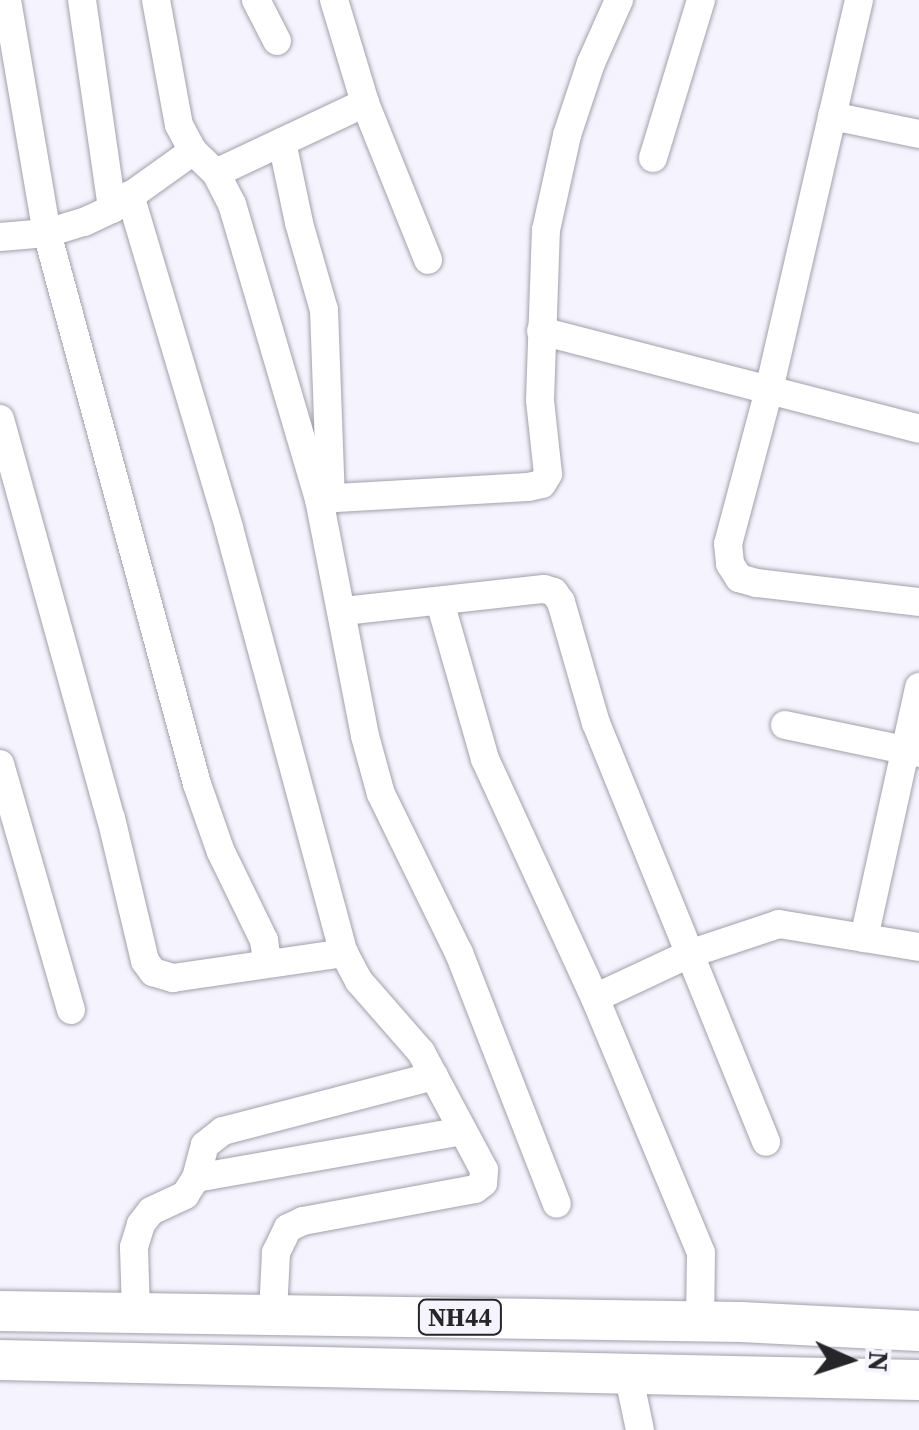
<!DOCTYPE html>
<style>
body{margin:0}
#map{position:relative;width:919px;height:1430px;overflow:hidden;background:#f5f4fe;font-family:"Source Serif 4",serif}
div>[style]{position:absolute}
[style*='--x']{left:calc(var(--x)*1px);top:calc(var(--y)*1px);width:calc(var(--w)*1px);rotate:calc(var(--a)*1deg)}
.roads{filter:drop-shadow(0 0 2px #a1a1ab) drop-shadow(0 0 2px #a1a1ab)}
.minor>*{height:28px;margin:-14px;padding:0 14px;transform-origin:14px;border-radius:14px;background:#fff}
.highway>*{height:40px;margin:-20px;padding:0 20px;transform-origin:20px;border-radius:20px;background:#fff}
span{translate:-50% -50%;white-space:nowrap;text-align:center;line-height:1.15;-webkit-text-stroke:10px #f5f4fe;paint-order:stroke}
.shield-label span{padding:2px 8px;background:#f5f4fe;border:2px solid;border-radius:8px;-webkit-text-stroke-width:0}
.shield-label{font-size:25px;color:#26262a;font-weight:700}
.north{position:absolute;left:799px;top:1310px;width:100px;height:100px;-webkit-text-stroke:8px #f5f4fe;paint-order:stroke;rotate:93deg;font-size:28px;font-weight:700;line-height:40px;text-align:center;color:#26262a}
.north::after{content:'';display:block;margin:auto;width:35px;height:45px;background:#26262a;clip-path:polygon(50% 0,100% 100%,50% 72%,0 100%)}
</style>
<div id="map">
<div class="roads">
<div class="minor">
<i style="--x:7;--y:0;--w:236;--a:80.3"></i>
<i style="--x:47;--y:233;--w:571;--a:74.77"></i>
<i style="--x:197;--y:784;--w:72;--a:70.6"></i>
<i style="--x:221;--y:852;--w:98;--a:64"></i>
<i style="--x:264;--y:940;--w:22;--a:82"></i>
<i style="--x:82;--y:0;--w:211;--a:81.8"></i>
<i style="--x:156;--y:0;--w:127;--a:79.6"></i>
<i style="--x:179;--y:125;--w:30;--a:62"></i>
<i style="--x:193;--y:151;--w:32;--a:44"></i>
<i style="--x:216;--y:173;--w:35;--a:63"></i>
<i style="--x:232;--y:204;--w:308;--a:73.6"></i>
<i style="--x:319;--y:499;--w:241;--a:79"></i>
<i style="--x:365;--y:736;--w:60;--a:74.6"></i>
<i style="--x:381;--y:794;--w:177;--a:63.9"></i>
<i style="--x:459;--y:953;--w:269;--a:68.7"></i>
<i style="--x:256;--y:0;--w:46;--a:62.9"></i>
<i style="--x:334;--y:0;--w:108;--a:73.2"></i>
<i style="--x:365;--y:103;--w:169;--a:68.1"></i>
<i style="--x:859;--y:0;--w:400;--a:103"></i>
<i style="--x:769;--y:390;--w:159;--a:104.9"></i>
<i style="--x:728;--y:544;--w:20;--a:84"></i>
<i style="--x:730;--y:564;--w:17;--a:57"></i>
<i style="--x:739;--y:578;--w:19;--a:16"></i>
<i style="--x:757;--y:583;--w:163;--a:6.7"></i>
<i style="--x:832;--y:116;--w:89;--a:11.7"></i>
<i style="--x:282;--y:142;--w:83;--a:78.1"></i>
<i style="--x:299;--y:223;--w:91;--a:74"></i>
<i style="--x:324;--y:310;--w:189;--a:87.9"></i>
<i style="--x:653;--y:158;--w:165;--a:-73.1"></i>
<i style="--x:216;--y:173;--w:165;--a:-25.2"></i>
<i style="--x:130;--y:195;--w:347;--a:73.4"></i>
<i style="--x:229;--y:528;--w:440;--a:74.9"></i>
<i style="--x:344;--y:953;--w:32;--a:62"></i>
<i style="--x:359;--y:981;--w:94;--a:48.9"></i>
<i style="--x:421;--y:1052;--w:134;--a:61.9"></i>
<i style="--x:484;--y:1170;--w:13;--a:94"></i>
<i style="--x:483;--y:1183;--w:10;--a:143"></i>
<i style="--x:475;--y:1189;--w:175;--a:169.5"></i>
<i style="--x:303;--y:1221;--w:17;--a:155"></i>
<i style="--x:288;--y:1228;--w:28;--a:116"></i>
<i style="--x:276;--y:1253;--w:60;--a:92.9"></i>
<i style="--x:0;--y:237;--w:47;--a:-4.9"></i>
<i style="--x:47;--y:233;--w:39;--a:-17"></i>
<i style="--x:84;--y:222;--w:31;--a:-25"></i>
<i style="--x:112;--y:209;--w:100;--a:-35.6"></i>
<i style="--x:541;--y:331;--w:390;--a:14.5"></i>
<i style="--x:0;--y:419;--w:414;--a:74.5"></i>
<i style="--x:111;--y:818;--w:147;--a:76.6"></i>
<i style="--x:145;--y:961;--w:14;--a:54"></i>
<i style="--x:153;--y:972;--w:21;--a:17"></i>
<i style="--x:173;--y:978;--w:173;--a:-8.3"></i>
<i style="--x:319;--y:499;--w:209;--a:-3.3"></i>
<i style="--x:528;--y:487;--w:14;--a:-12"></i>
<i style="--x:542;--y:484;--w:12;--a:-59"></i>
<i style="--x:548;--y:474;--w:74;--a:-96.2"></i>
<i style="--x:540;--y:400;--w:170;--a:-88"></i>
<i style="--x:546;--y:230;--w:97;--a:-77.5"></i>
<i style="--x:567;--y:135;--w:76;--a:-71.6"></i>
<i style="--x:591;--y:63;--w:69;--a:-66"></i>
<i style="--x:440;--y:602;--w:163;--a:74"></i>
<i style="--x:485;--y:759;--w:263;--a:65.3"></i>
<i style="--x:595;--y:998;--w:276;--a:67.4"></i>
<i style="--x:701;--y:1253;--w:68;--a:90.8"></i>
<i style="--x:344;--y:611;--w:201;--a:-6.3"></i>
<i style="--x:544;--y:589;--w:10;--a:17"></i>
<i style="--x:554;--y:592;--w:12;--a:55"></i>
<i style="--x:561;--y:602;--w:126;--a:73.9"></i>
<i style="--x:596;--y:723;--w:452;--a:67.9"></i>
<i style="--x:785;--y:725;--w:137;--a:11.8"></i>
<i style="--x:0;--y:764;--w:256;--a:73.9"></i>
<i style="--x:864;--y:938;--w:257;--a:-77.6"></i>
<i style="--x:595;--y:998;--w:104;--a:-25.1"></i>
<i style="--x:689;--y:954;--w:95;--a:-18.4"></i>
<i style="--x:779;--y:924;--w:142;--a:9.3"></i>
<i style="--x:196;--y:1178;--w:271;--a:-10"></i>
<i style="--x:136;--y:1312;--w:65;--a:-91.8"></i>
<i style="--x:134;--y:1247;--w:24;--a:-73"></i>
<i style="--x:141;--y:1224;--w:16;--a:-52"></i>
<i style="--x:151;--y:1211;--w:38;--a:-25"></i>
<i style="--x:185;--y:1195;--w:20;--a:-57"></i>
<i style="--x:196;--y:1178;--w:34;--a:-75"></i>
<i style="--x:205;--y:1145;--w:23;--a:-38"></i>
<i style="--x:223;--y:1131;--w:218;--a:-14.6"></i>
<i style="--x:628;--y:1373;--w:58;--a:78.1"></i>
</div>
<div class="highway">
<i style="--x:0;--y:1311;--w:741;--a:0.85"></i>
<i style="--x:741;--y:1322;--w:178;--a:2.9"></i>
<i style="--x:0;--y:1360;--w:919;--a:1.25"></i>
</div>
</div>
<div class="shield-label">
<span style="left:460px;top:1317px">NH44</span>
</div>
<div class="north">N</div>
</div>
